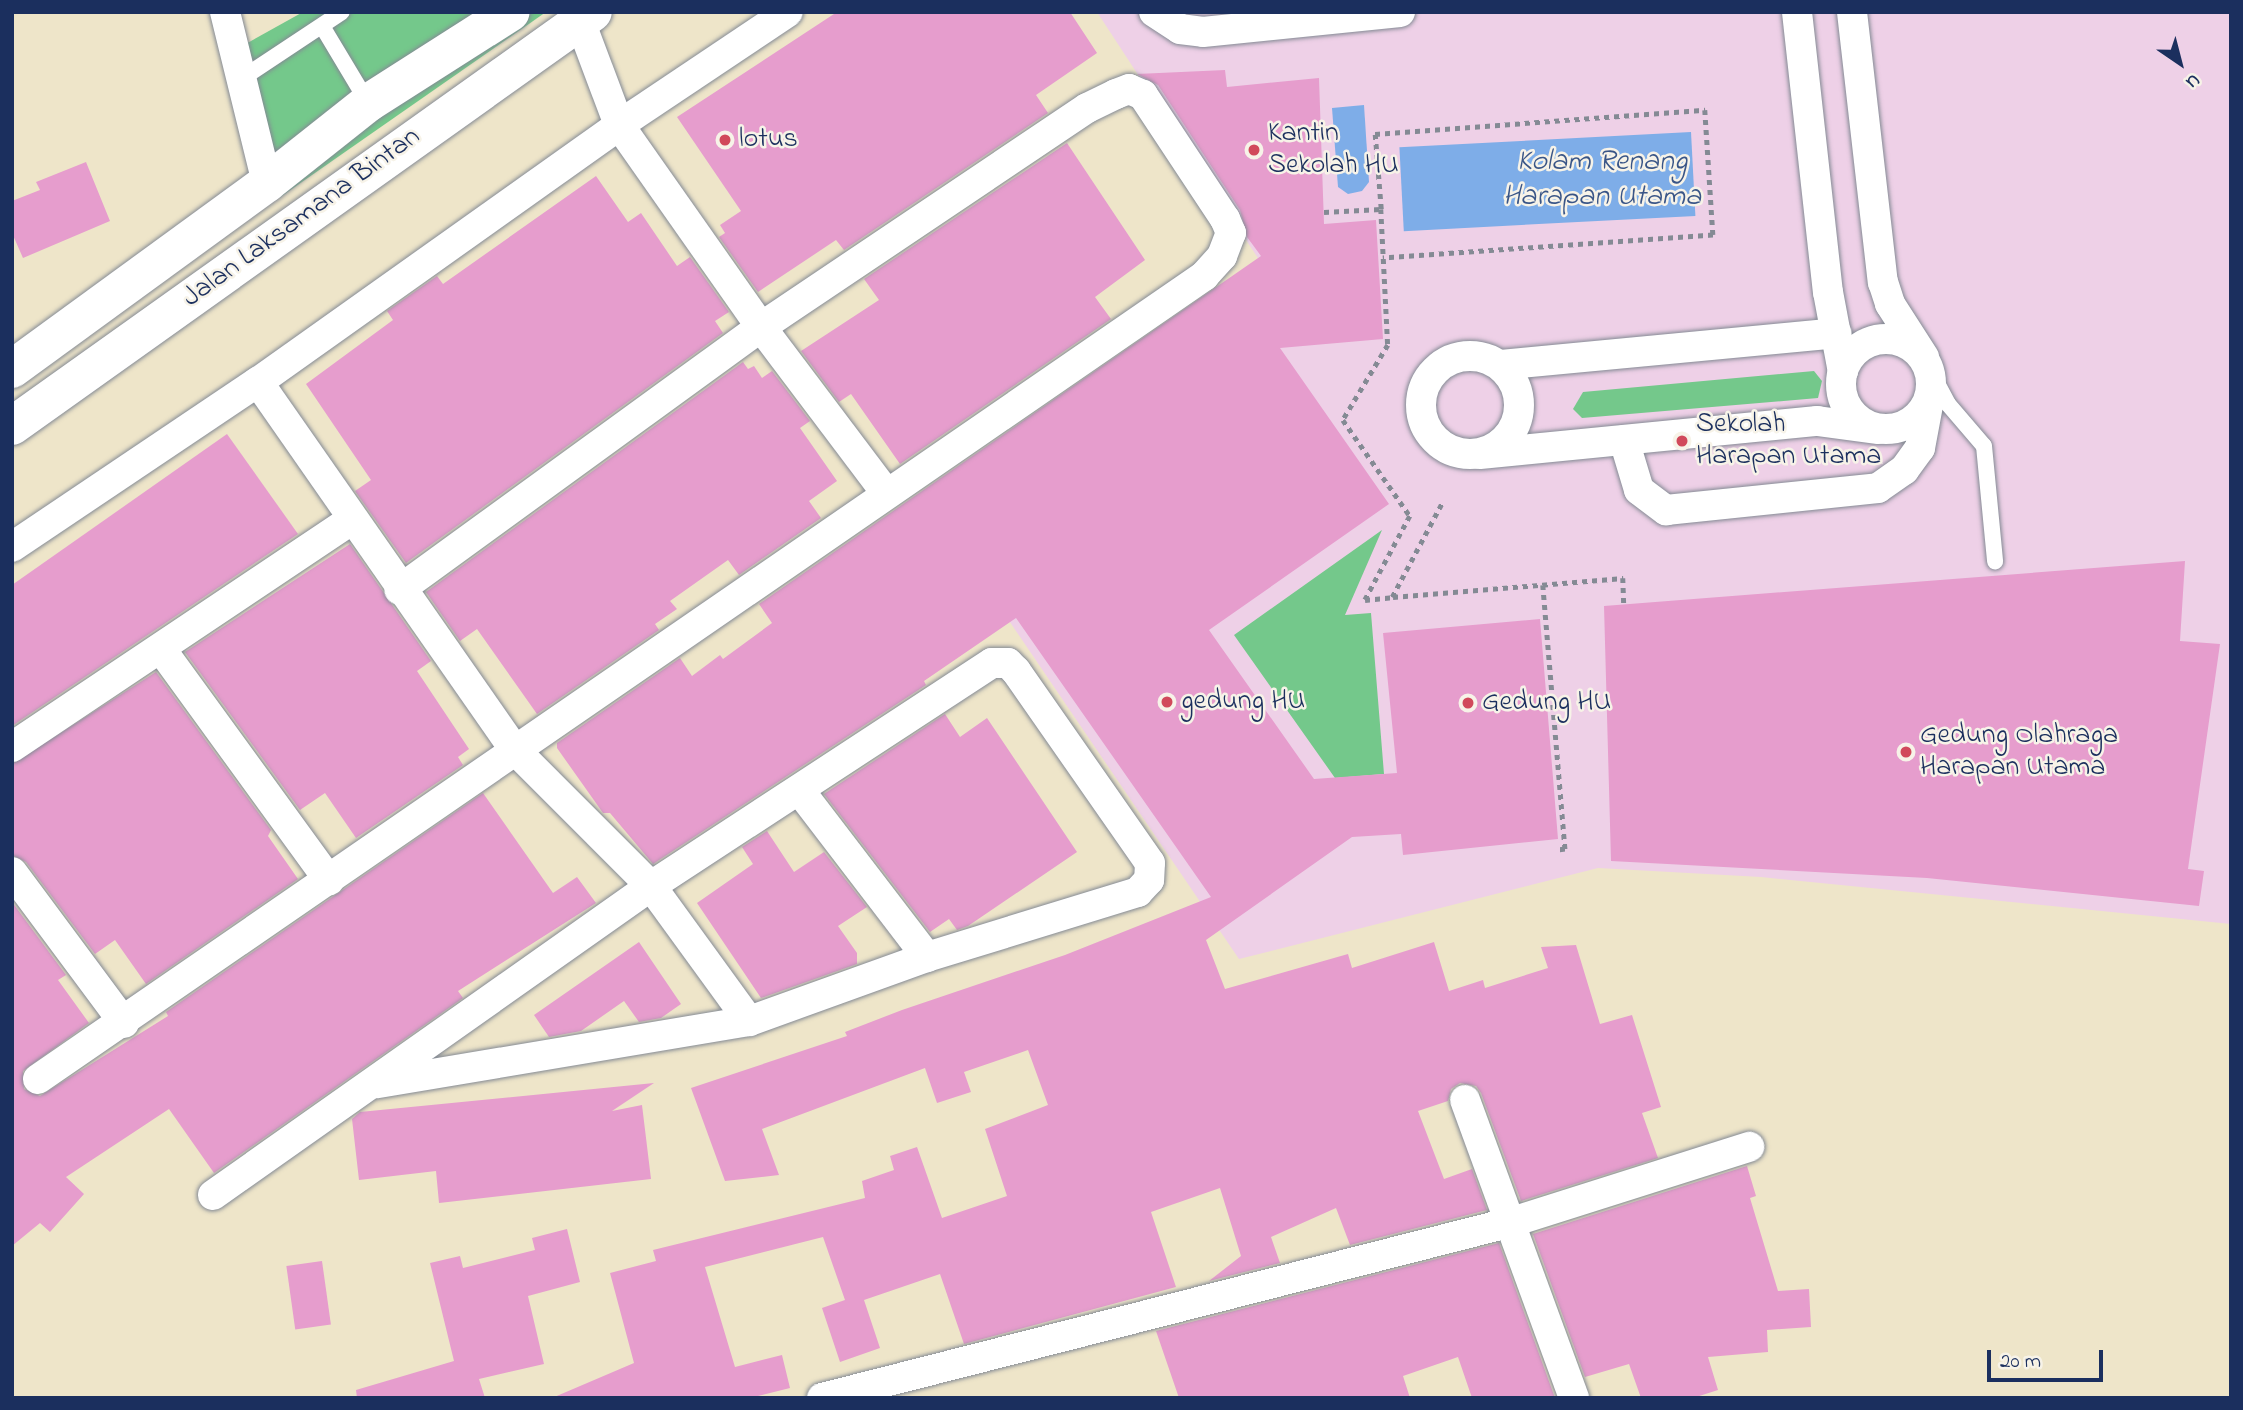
<!DOCTYPE html>
<style>
body{margin:0}
#map{position:relative;width:2243px;height:1410px;overflow:hidden;background:#eee5c9;font-family:"Indie Flower",sans-serif}
div>[style]{position:absolute}
[style*='--x']{left:calc(var(--x)*1px);top:calc(var(--y)*1px);width:calc(var(--w)*1px);rotate:calc(var(--a)*1deg)}
.built>*{inset:0;background:#eed0e7}
.green>*{inset:0;background:#74c88b}
.water>*{inset:0;background:#7eade8;transform-origin:0 0}
.building>*{inset:0;background:#e69dcd;transform-origin:0 0}
.path>*{height:4.5px;margin-top:-2.25px;transform-origin:0;background:repeating-linear-gradient(90deg,#848a94 0 5px,transparent 0 10px)}
.roads{filter:drop-shadow(0 0 2px #848a94) drop-shadow(0 0 2px #848a94)}
.lane>*{height:16px;margin:-8px;padding:0 8px;transform-origin:8px;border-radius:8px;background:#fff}
.street>*{height:30px;margin:-15px;padding:0 15px;transform-origin:15px;border-radius:15px;background:#fff}
.street>.ring{margin:-15px;padding:0;box-sizing:content-box;background:none;border:30px solid #fff;border-radius:50%}
.secondary>*{height:38px;margin:-19px;padding:0 19px;transform-origin:19px;border-radius:19px;background:#fff}
.dots>*{width:19px;height:19px;translate:-50% -50%;box-sizing:border-box;border:4px solid #f7f3e8;border-radius:50%}
span{translate:-50% -50%;white-space:nowrap;text-align:center;line-height:1.15;-webkit-text-stroke:5px #f7f3e8;paint-order:stroke}
.poi-label{font-size:28px;color:#1b2f5e}
.left{translate:0 -50%;text-align:left}
.street-label{font-size:28px;color:#1b2f5e}
.water-label{font-size:30px;color:#395587;font-style:italic}
.frame{position:absolute;inset:0;border:14px solid #1b2f5e;pointer-events:none}
.north{position:absolute;left:2145px;top:28px;width:70px;height:70px;-webkit-text-stroke:5px #f7f3e8;paint-order:stroke;rotate:145deg;font-size:19px;font-weight:700;line-height:28px;text-align:center;color:#1b2f5e}
.north::after{content:'';display:block;margin:auto;width:24px;height:32px;background:#1b2f5e;clip-path:polygon(50% 0,100% 100%,50% 72%,0 100%)}
.scale{position:absolute;left:1987px;top:1350px;width:116px;height:32px;box-sizing:border-box;border:4px solid #1b2f5e;border-top:0;padding-left:9px;font-size:21px;line-height:24px;white-space:nowrap;color:#1b2f5e;-webkit-text-stroke:5px #f7f3e8;paint-order:stroke}
</style>
<div id="map">
<div class="built">
<i style="clip-path:polygon(1097px 12px,2231px 12px,2231px 924px,1761px 877px,1598px 868px,1239px 959px,965px 556px,1303px 327px)"></i>
</div>
<div class="green">
<i style="clip-path:polygon(303px 12px,546px 12px,279px 198px,233px 51px)"></i>
<i style="clip-path:polygon(1814px 371px,1822px 381px,1818px 398px,1582px 418px,1573px 409px,1583px 392px)"></i>
<i style="clip-path:polygon(1382px 530px,1345px 615px,1371px 613px,1384px 774px,1335px 778px,1234px 635px)"></i>
</div>
<div class="water">
<i style="clip-path:polygon(1364px 105px,1369px 182px,1362px 191px,1348px 194px,1338px 187px,1332px 108px)"></i>
<i style="left:1691px;top:132px;width:84px;height:292px;rotate:87deg"></i>
</div>
<div class="building">
<i style="clip-path:polygon(837px 12px,1070px 12px,1097px 53px,1036px 95px,1048px 113px,844px 250px,836px 240px,758px 292px,719px 237px,725px 233px,720px 225px,741px 211px,677px 117px)"></i>
<i style="clip-path:polygon(1225px 70px,1227px 87px,1319px 78px,1324px 224px,1376px 220px,1383px 339px,1280px 348px,1389px 504px,1209px 630px,1314px 779px,1397px 773px,1383px 633px,1540px 619px,1558px 839px,1403px 855px,1401px 834px,1352px 837px,1206px 940px,1225px 989px,1348px 954px,1352px 968px,1434px 942px,1449px 991px,1483px 980px,1485px 988px,1548px 968px,1541px 947px,1576px 945px,1600px 1024px,1632px 1015px,1661px 1107px,1642px 1113px,1658px 1158px,1521px 1201px,1481px 1093px,1476px 1086px,1460px 1083px,1451px 1089px,1448px 1101px,1418px 1111px,1444px 1179px,1472px 1169px,1487px 1210px,1350px 1245px,1336px 1208px,1271px 1237px,1280px 1263px,1209px 1281px,1241px 1256px,1220px 1188px,1151px 1212px,1176px 1287px,964px 1344px,940px 1274px,864px 1300px,880px 1348px,840px 1362px,822px 1308px,845px 1300px,823px 1237px,705px 1267px,735px 1367px,782px 1355px,790px 1388px,750px 1398px,552px 1398px,634px 1363px,610px 1273px,656px 1261px,653px 1250px,865px 1198px,862px 1181px,894px 1170px,890px 1156px,917px 1147px,942px 1218px,1007px 1196px,985px 1129px,1048px 1105px,1028px 1050px,964px 1072px,971px 1092px,937px 1103px,925px 1068px,762px 1129px,779px 1175px,725px 1181px,691px 1088px,847px 1036px,845px 1032px,902px 1010px,1065px 955px,1211px 897px,1016px 618px,924px 681px,926px 685px,653px 864px,610px 813px,603px 813px,557px 748px,557px 743px,680px 658px,692px 676px,720px 655px,723px 659px,772px 623px,759px 604px,1261px 256px,1247px 237px,1240px 210px,1158px 85px,1137px 74px)"></i>
<i style="clip-path:polygon(1067px 143px,1145px 260px,1095px 297px,1111px 319px,900px 464px,851px 394px,839px 402px,801px 351px,879px 300px,864px 279px)"></i>
<i style="clip-path:polygon(86px 162px,110px 221px,23px 258px,12px 233px,12px 201px,40px 190px,36px 182px)"></i>
<i style="clip-path:polygon(596px 176px,628px 222px,641px 213px,677px 266px,690px 257px,729px 312px,715px 321px,723px 333px,406px 563px,355px 491px,371px 480px,306px 384px,393px 320px,387px 311px,437px 276px,443px 284px)"></i>
<i style="clip-path:polygon(743px 362px,748px 369px,754px 366px,762px 378px,772px 371px,810px 421px,800px 428px,837px 481px,809px 501px,821px 518px,739px 575px,728px 560px,670px 601px,677px 609px,655px 624px,659px 630px,537px 714px,477px 629px,460px 641px,426px 592px)"></i>
<i style="clip-path:polygon(227px 434px,298px 534px,12px 726px,12px 585px)"></i>
<i style="clip-path:polygon(350px 544px,431px 661px,417px 671px,469px 749px,458px 757px,463px 765px,356px 838px,325px 793px,300px 810px,185px 652px)"></i>
<i style="clip-path:polygon(2185px 561px,2180px 641px,2220px 644px,2188px 869px,2204px 871px,2199px 906px,1927px 878px,1611px 861px,1604px 606px)"></i>
<i style="clip-path:polygon(156px 672px,271px 830px,268px 836px,298px 879px,146px 984px,115px 940px,95px 954px,26px 862px,12px 855px,12px 764px)"></i>
<i style="clip-path:polygon(945px 714px,960px 737px,987px 718px,1077px 852px,968px 926px,957px 930px,949px 919px,930px 932px,824px 794px)"></i>
<i style="clip-path:polygon(483px 793px,553px 893px,577px 877px,596px 903px,458px 991px,463px 998px,214px 1173px,169px 1109px,66px 1177px,84px 1194px,50px 1232px,40px 1223px,12px 1246px,12px 902px,66px 975px,58px 980px,89px 1023px,23px 1071px,24px 1089px,40px 1096px,168px 1016px,166px 1012px)"></i>
<i style="clip-path:polygon(767px 831px,794px 872px,824px 852px,867px 907px,838px 926px,857px 953px,857px 964px,761px 998px,697px 903px,753px 864px,742px 847px)"></i>
<i style="clip-path:polygon(639px 942px,681px 1004px,661px 1018px,639px 1022px,624px 1001px,581px 1031px,549px 1037px,534px 1015px)"></i>
<i style="clip-path:polygon(654px 1083px,612px 1111px,642px 1105px,651px 1179px,439px 1203px,436px 1171px,359px 1180px,352px 1119px,360px 1112px)"></i>
<i style="clip-path:polygon(1747px 1166px,1756px 1196px,1750px 1198px,1778px 1291px,1809px 1289px,1811px 1327px,1767px 1330px,1768px 1352px,1708px 1357px,1718px 1390px,1693px 1398px,1641px 1398px,1629px 1364px,1585px 1377px,1533px 1234px)"></i>
<i style="clip-path:polygon(567px 1229px,580px 1282px,528px 1296px,544px 1364px,479px 1379px,485px 1398px,357px 1398px,356px 1390px,454px 1361px,430px 1263px,460px 1256px,463px 1268px,535px 1250px,532px 1238px)"></i>
<i style="clip-path:polygon(1499px 1243px,1555px 1398px,1472px 1398px,1458px 1357px,1403px 1376px,1410px 1398px,1179px 1398px,1156px 1331px)"></i>
<i style="left:322px;top:1261px;width:64px;height:36px;rotate:82deg"></i>
</div>
<div class="path">
<i style="--x:1381;--y:209;--w:75;--a:-94.6"></i>
<i style="--x:1375;--y:134;--w:331;--a:-4.2"></i>
<i style="--x:1705;--y:110;--w:125;--a:86.3"></i>
<i style="--x:1713;--y:235;--w:331;--a:176"></i>
<i style="--x:1324;--y:212;--w:57;--a:-3"></i>
<i style="--x:1381;--y:209;--w:136;--a:87.1"></i>
<i style="--x:1388;--y:345;--w:87;--a:121"></i>
<i style="--x:1343;--y:420;--w:117;--a:55.1"></i>
<i style="--x:1410;--y:516;--w:95;--a:118.2"></i>
<i style="--x:1365;--y:600;--w:27;--a:-6"></i>
<i style="--x:1392;--y:597;--w:109;--a:-62"></i>
<i style="--x:1543;--y:585;--w:265;--a:85.2"></i>
<i style="--x:1565;--y:849;--w:7;--a:172"></i>
<i style="--x:1393;--y:597;--w:231;--a:-4.7"></i>
<i style="--x:1623;--y:578;--w:27;--a:88"></i>
</div>
<div class="roads">
<div class="lane">
<i style="--x:322;--y:26;--w:90;--a:59.1"></i>
<i style="--x:241;--y:79;--w:121;--a:-33.6"></i>
<i style="--x:1930;--y:370;--w:38;--a:62"></i>
<i style="--x:1948;--y:404;--w:55;--a:49.4"></i>
<i style="--x:1984;--y:446;--w:116;--a:84.5"></i>
</div>
<div class="street">
<i style="--x:225;--y:12;--w:176;--a:76.2"></i>
<i style="--x:1154;--y:12;--w:31;--a:33"></i>
<i style="--x:1180;--y:29;--w:23;--a:7"></i>
<i style="--x:1203;--y:32;--w:198;--a:-5.8"></i>
<i style="--x:1797;--y:12;--w:282;--a:83.7"></i>
<i style="--x:1828;--y:292;--w:81;--a:79.4"></i>
<i style="--x:1852;--y:12;--w:272;--a:83.5"></i>
<i style="--x:1883;--y:282;--w:23;--a:72"></i>
<i style="--x:1890;--y:304;--w:63;--a:57.3"></i>
<i style="--x:580;--y:21;--w:111;--a:69.4"></i>
<i style="--x:619;--y:125;--w:247;--a:54.9"></i>
<i style="--x:761;--y:327;--w:208;--a:53"></i>
<i class="ring" style="left:1841px;top:339px;width:60px;height:60px"></i>
<i class="ring" style="left:1421px;top:356px;width:68px;height:68px"></i>
<i style="--x:1500;--y:365;--w:338;--a:-5.4"></i>
<i style="--x:258;--y:382;--w:447;--a:55.1"></i>
<i style="--x:514;--y:749;--w:194;--a:45"></i>
<i style="--x:651;--y:886;--w:167;--a:54"></i>
<i style="--x:1624;--y:440;--w:52;--a:73.3"></i>
<i style="--x:1639;--y:490;--w:34;--a:37"></i>
<i style="--x:1666;--y:510;--w:213;--a:-5.9"></i>
<i style="--x:1878;--y:488;--w:32;--a:-35"></i>
<i style="--x:1904;--y:470;--w:27;--a:-54"></i>
<i style="--x:1920;--y:448;--w:49;--a:-79.4"></i>
<i style="--x:1480;--y:454;--w:339;--a:-5.6"></i>
<i style="--x:1817;--y:421;--w:62;--a:7.5"></i>
<i style="--x:12;--y:547;--w:296;--a:-33.9"></i>
<i style="--x:258;--y:382;--w:443;--a:-35.4"></i>
<i style="--x:619;--y:125;--w:203;--a:-33.8"></i>
<i style="--x:161;--y:649;--w:286;--a:54"></i>
<i style="--x:12;--y:747;--w:409;--a:-33.8"></i>
<i style="--x:800;--y:791;--w:209;--a:52.6"></i>
<i style="--x:12;--y:872;--w:188;--a:53.4"></i>
<i style="--x:38;--y:1079;--w:1416;--a:-34.55"></i>
<i style="--x:1204;--y:276;--w:27;--a:-48"></i>
<i style="--x:1222;--y:256;--w:25;--a:-69"></i>
<i style="--x:1231;--y:233;--w:15;--a:-113"></i>
<i style="--x:1225;--y:219;--w:149;--a:-123.5"></i>
<i style="--x:1143;--y:95;--w:15;--a:-157"></i>
<i style="--x:1129;--y:89;--w:14;--a:159"></i>
<i style="--x:1116;--y:94;--w:32;--a:154"></i>
<i style="--x:1087;--y:108;--w:393;--a:146.1"></i>
<i style="--x:761;--y:327;--w:447;--a:144"></i>
<i style="--x:1465;--y:1100;--w:317;--a:69.9"></i>
<i style="--x:213;--y:1195;--w:536;--a:-35.2"></i>
<i style="--x:651;--y:886;--w:407;--a:-33.2"></i>
<i style="--x:992;--y:663;--w:16;--a:0"></i>
<i style="--x:1008;--y:663;--w:11;--a:45"></i>
<i style="--x:1016;--y:671;--w:234;--a:55.1"></i>
<i style="--x:1150;--y:863;--w:17;--a:93"></i>
<i style="--x:1149;--y:880;--w:16;--a:133"></i>
<i style="--x:1138;--y:892;--w:221;--a:162.9"></i>
<i style="--x:927;--y:957;--w:189;--a:160.2"></i>
<i style="--x:749;--y:1021;--w:377;--a:170.5"></i>
<i style="--x:822;--y:1398;--w:712;--a:-14.31"></i>
<i style="--x:1512;--y:1222;--w:249;--a:-17.6"></i>
</div>
<div class="secondary">
<i style="--x:12;--y:369;--w:316;--a:-36.1"></i>
<i style="--x:267;--y:183;--w:129;--a:-38.4"></i>
<i style="--x:368;--y:103;--w:169;--a:-32.5"></i>
<i style="--x:12;--y:426;--w:713;--a:-35.47"></i>
</div>
</div>
<div class="dots">
<i style="left:725px;top:140px;background:#d1495b"></i>
<i style="left:1254px;top:150px;background:#d1495b"></i>
<i style="left:1682px;top:441px;background:#d1495b"></i>
<i style="left:1167px;top:702px;background:#d1495b"></i>
<i style="left:1468px;top:703px;background:#d1495b"></i>
<i style="left:1906px;top:752px;background:#d1495b"></i>
</div>
<div class="poi-label">
<span class="left" style="left:1268px;top:150px">Kantin<br>Sekolah HU</span>
<span class="left" style="left:739px;top:140px">lotus</span>
<span class="left" style="left:1696px;top:441px">Sekolah<br>Harapan Utama</span>
<span class="left" style="left:1181px;top:702px">gedung HU</span>
<span class="left" style="left:1482px;top:703px">Gedung HU</span>
<span class="left" style="left:1920px;top:752px">Gedung Olahraga<br>Harapan Utama</span>
</div>
<div class="street-label">
<span style="left:302px;top:218px;rotate:-36deg">Jalan Laksamana Bintan</span>
</div>
<div class="water-label">
<span style="left:1602px;top:179px">Kolam Renang<br>Harapan Utama</span>
</div>
<div class="frame"></div>
<div class="north">U</div>
<div class="scale">20 m</div>
</div>
